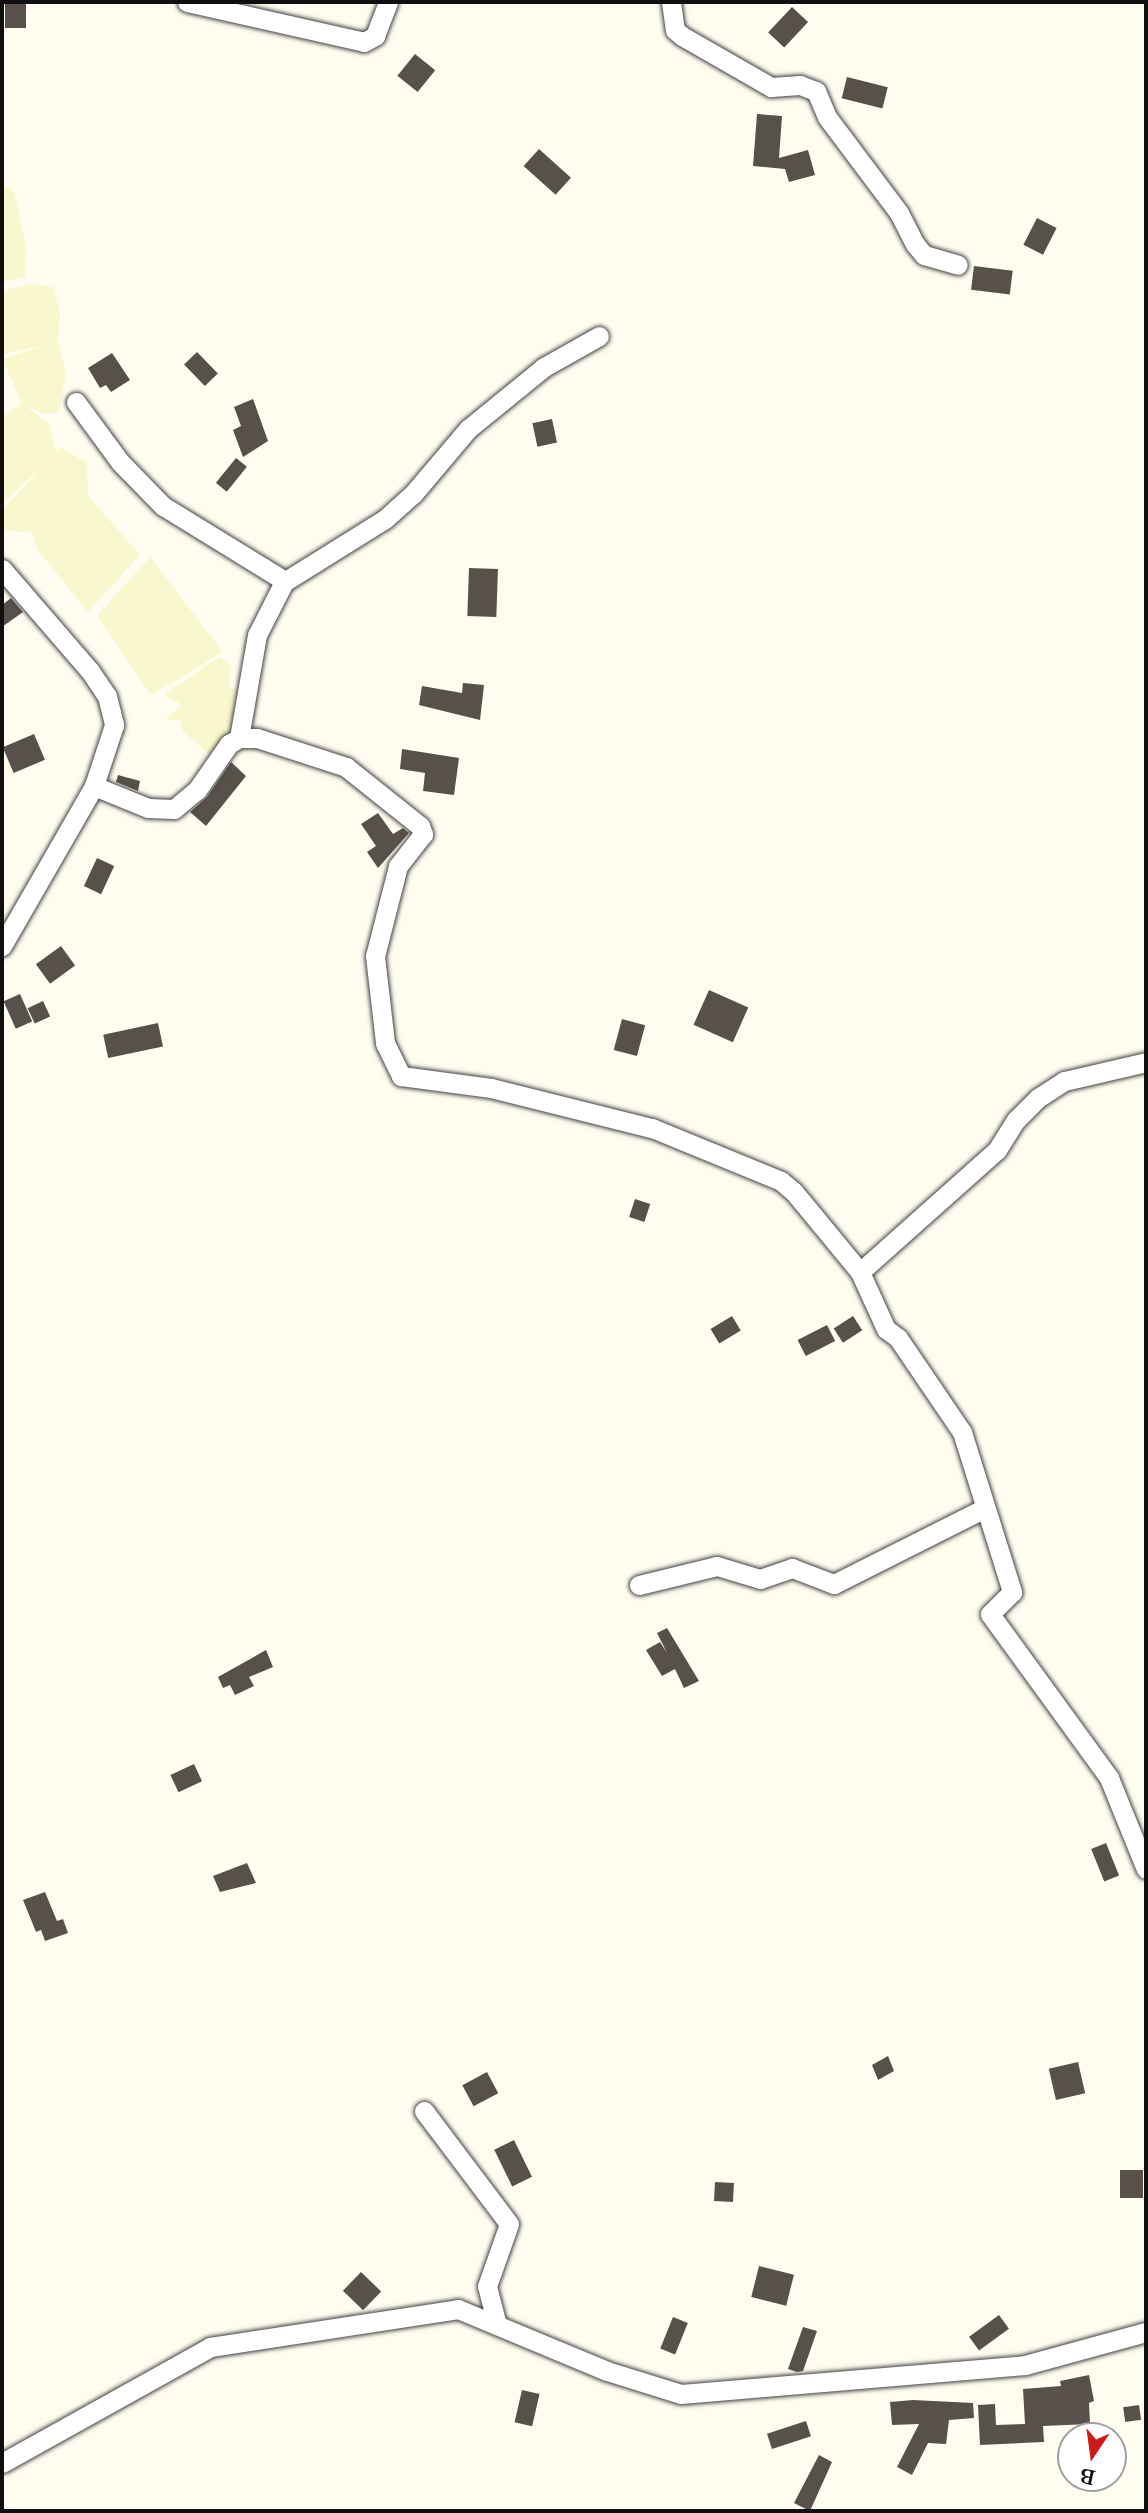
<!DOCTYPE html>
<style>
body{margin:0}
#map{position:relative;width:1148px;height:2513px;overflow:hidden;background:#fffdf0;font-family:"Libre Baskerville",serif}
div>[style]{position:absolute}
[style*='--x']{left:calc(var(--x)*1px);top:calc(var(--y)*1px);width:calc(var(--w)*1px);rotate:calc(var(--a)*1deg)}
.farmland>*{inset:0;background:#f8f7cd}
.building>*{inset:0;background:#58504a;transform-origin:0 0}
.roads{filter:drop-shadow(0 0 2px #424242) drop-shadow(0 0 2px #424242)}
.minor>*{height:19px;margin:-9.5px;padding:0 9.5px;transform-origin:9.5px;border-radius:9.5px;background:#fff}
span{translate:-50% -50%;white-space:nowrap;text-align:center;line-height:1.15;-webkit-text-stroke:7px #fff;paint-order:stroke}
.frame{position:absolute;inset:0;border:4px solid #0f0f0f;pointer-events:none}
.north{position:absolute;left:1057px;top:2422px;width:70px;height:70px;box-sizing:border-box;background:#fff;border:2px solid #9f9f9f;border-radius:50%;rotate:193deg;font-size:19px;font-weight:700;line-height:28px;text-align:center;color:#0f0f0f}
.north::after{content:'';display:block;margin:auto;width:24px;height:32px;background:#cb1c1a;clip-path:polygon(50% 0,100% 100%,50% 72%,0 100%)}
</style>
<div id="map">
<div class="farmland">
<i style="clip-path:polygon(2px 186px,14px 190px,26px 248px,25px 278px,2px 282px)"></i>
<i style="clip-path:polygon(31px 284px,53px 287px,60px 313px,58px 341px,66px 373px,59px 412px,46px 414px,26px 406px,49px 424px,56px 452px,61px 447px,87px 463px,88px 496px,140px 555px,88px 612px,38px 550px,32px 533px,2px 530px,2px 510px,45px 464px,2px 503px,2px 417px,22px 403px,2px 359px,45px 345px,2px 354px,2px 291px)"></i>
<i style="clip-path:polygon(150px 557px,223px 652px,151px 695px,97px 616px)"></i>
<i style="clip-path:polygon(220px 657px,231px 664px,229px 687px,241px 693px,239px 721px,209px 754px,183px 732px,180px 720px,165px 720px,182px 705px,164px 694px)"></i>
</div>
<div class="building">
<i style="left:5px;top:2px;width:21px;height:26px"></i>
<i style="left:792px;top:7px;width:22px;height:35px;rotate:43deg"></i>
<i style="left:415px;top:54px;width:26px;height:28px;rotate:39deg"></i>
<i style="left:847px;top:77px;width:42px;height:22px;rotate:14deg"></i>
<i style="clip-path:polygon(757px 114px,782px 116px,779px 158px,808px 150px,815px 175px,789px 182px,785px 169px,753px 166px)"></i>
<i style="left:539px;top:149px;width:43px;height:23px;rotate:42deg"></i>
<i style="left:1037px;top:218px;width:22px;height:30px;rotate:27deg"></i>
<i style="left:974px;top:266px;width:39px;height:24px;rotate:7deg"></i>
<i style="left:197px;top:352px;width:30px;height:18px;rotate:46deg"></i>
<i style="clip-path:polygon(112px 353px,130px 380px,111px 392px,106px 385px,100px 388px,88px 368px)"></i>
<i style="clip-path:polygon(253px 399px,268px 441px,243px 457px,233px 430px,241px 426px,234px 407px)"></i>
<i style="left:552px;top:419px;width:24px;height:20px;rotate:78deg"></i>
<i style="left:236px;top:458px;width:14px;height:32px;rotate:39deg"></i>
<i style="left:469px;top:568px;width:29px;height:48px;rotate:2deg"></i>
<i style="clip-path:polygon(11px 598px,23px 612px,2px 627px,2px 605px)"></i>
<i style="clip-path:polygon(463px 683px,484px 685px,480px 720px,419px 705px,422px 686px,462px 693px)"></i>
<i style="left:34px;top:734px;width:28px;height:34px;rotate:67deg"></i>
<i style="clip-path:polygon(402px 749px,459px 758px,454px 795px,423px 791px,425px 773px,400px 769px)"></i>
<i style="clip-path:polygon(231px 762px,246px 776px,206px 826px,190px 812px,207px 797px)"></i>
<i style="clip-path:polygon(118px 775px,140px 781px,138px 791px,116px 782px)"></i>
<i style="clip-path:polygon(378px 813px,393px 834px,403px 828px,409px 833px,378px 868px,367px 852px,376px 846px,361px 824px)"></i>
<i style="left:97px;top:858px;width:19px;height:31px;rotate:25deg"></i>
<i style="left:61px;top:946px;width:24px;height:31px;rotate:54deg"></i>
<i style="left:709px;top:990px;width:43px;height:38px;rotate:24deg"></i>
<i style="left:20px;top:994px;width:30px;height:18px;rotate:66deg"></i>
<i style="left:43px;top:1001px;width:17px;height:17px;rotate:65deg"></i>
<i style="left:622px;top:1019px;width:24px;height:32px;rotate:15deg"></i>
<i style="left:158px;top:1023px;width:24px;height:56px;rotate:78deg"></i>
<i style="left:635px;top:1199px;width:16px;height:19px;rotate:18deg"></i>
<i style="left:732px;top:1316px;width:17px;height:25px;rotate:59deg"></i>
<i style="left:853px;top:1316px;width:17px;height:23px;rotate:57deg"></i>
<i style="left:827px;top:1325px;width:18px;height:33px;rotate:63deg"></i>
<i style="clip-path:polygon(667px 1628px,699px 1681px,684px 1688px,675px 1669px,662px 1676px,646px 1650px,660px 1642px,667px 1653px,657px 1633px)"></i>
<i style="clip-path:polygon(266px 1650px,273px 1667px,249px 1677px,254px 1686px,235px 1695px,230px 1685px,223px 1688px,218px 1677px)"></i>
<i style="left:194px;top:1764px;width:19px;height:26px;rotate:65deg"></i>
<i style="left:1106px;top:1843px;width:35px;height:16px;rotate:68deg"></i>
<i style="clip-path:polygon(247px 1863px,256px 1883px,220px 1892px,213px 1876px)"></i>
<i style="clip-path:polygon(45px 1892px,57px 1921px,63px 1919px,68px 1933px,45px 1941px,41px 1930px,36px 1932px,23px 1900px)"></i>
<i style="clip-path:polygon(888px 2056px,894px 2071px,878px 2080px,872px 2065px)"></i>
<i style="left:1078px;top:2062px;width:32px;height:30px;rotate:77deg"></i>
<i style="left:487px;top:2072px;width:24px;height:28px;rotate:62deg"></i>
<i style="left:514px;top:2140px;width:41px;height:22px;rotate:64deg"></i>
<i style="left:1120px;top:2170px;width:23px;height:28px"></i>
<i style="left:715px;top:2182px;width:19px;height:19px;rotate:3deg"></i>
<i style="left:759px;top:2266px;width:36px;height:32px;rotate:14deg"></i>
<i style="left:361px;top:2272px;width:28px;height:26px;rotate:44deg"></i>
<i style="left:999px;top:2315px;width:17px;height:37px;rotate:54deg"></i>
<i style="left:673px;top:2317px;width:16px;height:34px;rotate:22deg"></i>
<i style="clip-path:polygon(803px 2327px,817px 2331px,803px 2371px,797px 2372px,788px 2369px)"></i>
<i style="clip-path:polygon(1089px 2375px,1094px 2401px,1089px 2403px,1090px 2424px,1043px 2426px,1044px 2442px,980px 2445px,978px 2405px,995px 2404px,996px 2425px,1025px 2424px,1023px 2389px,1061px 2386px,1060px 2381px)"></i>
<i style="left:522px;top:2390px;width:18px;height:33px;rotate:13deg"></i>
<i style="clip-path:polygon(913px 2400px,973px 2403px,974px 2418px,949px 2420px,946px 2444px,928px 2443px,912px 2475px,897px 2467px,919px 2424px,892px 2425px,890px 2402px)"></i>
<i style="left:1139px;top:2405px;width:15px;height:16px;rotate:82deg"></i>
<i style="left:806px;top:2421px;width:16px;height:41px;rotate:72deg"></i>
<i style="clip-path:polygon(819px 2455px,832px 2462px,810px 2511px,794px 2503px)"></i>
</div>
<div class="roads">
<div class="minor">
<i style="--x:187;--y:2;--w:181;--a:12.7"></i>
<i style="--x:364;--y:42;--w:13;--a:-29"></i>
<i style="--x:375;--y:36;--w:36;--a:-69"></i>
<i style="--x:671;--y:2;--w:28;--a:82"></i>
<i style="--x:675;--y:30;--w:9;--a:41"></i>
<i style="--x:682;--y:36;--w:103;--a:29.8"></i>
<i style="--x:771;--y:87;--w:29;--a:-4"></i>
<i style="--x:800;--y:85;--w:17;--a:21"></i>
<i style="--x:816;--y:91;--w:28;--a:67"></i>
<i style="--x:827;--y:117;--w:120;--a:53.1"></i>
<i style="--x:899;--y:213;--w:35;--a:63"></i>
<i style="--x:915;--y:244;--w:14;--a:51"></i>
<i style="--x:924;--y:255;--w:35;--a:16"></i>
<i style="--x:76;--y:402;--w:74;--a:53.7"></i>
<i style="--x:120;--y:462;--w:62;--a:45.7"></i>
<i style="--x:163;--y:506;--w:143;--a:31.6"></i>
<i style="--x:2;--y:569;--w:135;--a:49.2"></i>
<i style="--x:90;--y:671;--w:30;--a:56"></i>
<i style="--x:107;--y:696;--w:30;--a:76"></i>
<i style="--x:114;--y:725;--w:64;--a:108.2"></i>
<i style="--x:94;--y:786;--w:185;--a:119.9"></i>
<i style="--x:239;--y:738;--w:105;--a:-80.1"></i>
<i style="--x:257;--y:635;--w:59;--a:-63"></i>
<i style="--x:284;--y:582;--w:119;--a:-32"></i>
<i style="--x:385;--y:519;--w:38;--a:-42"></i>
<i style="--x:413;--y:494;--w:85;--a:-49.8"></i>
<i style="--x:468;--y:429;--w:98;--a:-39.2"></i>
<i style="--x:544;--y:367;--w:63;--a:-29.4"></i>
<i style="--x:94;--y:786;--w:58;--a:22.2"></i>
<i style="--x:148;--y:808;--w:26;--a:2"></i>
<i style="--x:174;--y:809;--w:30;--a:-40"></i>
<i style="--x:197;--y:790;--w:56;--a:-55.2"></i>
<i style="--x:229;--y:744;--w:12;--a:-31"></i>
<i style="--x:239;--y:738;--w:18;--a:0"></i>
<i style="--x:257;--y:738;--w:94;--a:18"></i>
<i style="--x:346;--y:767;--w:95;--a:38.6"></i>
<i style="--x:420;--y:826;--w:9;--a:69"></i>
<i style="--x:423;--y:834;--w:41;--a:128"></i>
<i style="--x:398;--y:866;--w:93;--a:104.3"></i>
<i style="--x:375;--y:956;--w:88;--a:83.4"></i>
<i style="--x:385;--y:1043;--w:37;--a:64"></i>
<i style="--x:401;--y:1076;--w:91;--a:7.6"></i>
<i style="--x:491;--y:1088;--w:166;--a:14"></i>
<i style="--x:652;--y:1128;--w:139;--a:22.3"></i>
<i style="--x:781;--y:1181;--w:17;--a:40"></i>
<i style="--x:794;--y:1192;--w:104;--a:50.5"></i>
<i style="--x:860;--y:1272;--w:63;--a:65.5"></i>
<i style="--x:886;--y:1329;--w:15;--a:37"></i>
<i style="--x:898;--y:1338;--w:114;--a:55.8"></i>
<i style="--x:962;--y:1432;--w:168;--a:72.6"></i>
<i style="--x:1012;--y:1592;--w:31;--a:135"></i>
<i style="--x:990;--y:1614;--w:203;--a:54"></i>
<i style="--x:1109;--y:1778;--w:98;--a:67.9"></i>
<i style="--x:860;--y:1272;--w:183;--a:-41.7"></i>
<i style="--x:997;--y:1150;--w:36;--a:-58"></i>
<i style="--x:1016;--y:1120;--w:31;--a:-45"></i>
<i style="--x:1038;--y:1098;--w:31;--a:-33"></i>
<i style="--x:1064;--y:1081;--w:84;--a:-13"></i>
<i style="--x:639;--y:1585;--w:80;--a:-13.7"></i>
<i style="--x:717;--y:1566;--w:45;--a:16.8"></i>
<i style="--x:760;--y:1579;--w:34;--a:-19"></i>
<i style="--x:792;--y:1568;--w:45;--a:20.9"></i>
<i style="--x:834;--y:1584;--w:169;--a:-26.7"></i>
<i style="--x:424;--y:2111;--w:141;--a:53"></i>
<i style="--x:509;--y:2224;--w:66;--a:109.5"></i>
<i style="--x:487;--y:2286;--w:40;--a:75.6"></i>
<i style="--x:2;--y:2463;--w:238;--a:-29.1"></i>
<i style="--x:210;--y:2347;--w:251;--a:-8.7"></i>
<i style="--x:458;--y:2309;--w:161;--a:22.6"></i>
<i style="--x:607;--y:2371;--w:77;--a:17.3"></i>
<i style="--x:681;--y:2394;--w:345;--a:-4.8"></i>
<i style="--x:1025;--y:2365;--w:125;--a:-15.3"></i>
</div>
</div>
<div class="frame"></div>
<div class="north">B</div>
</div>
